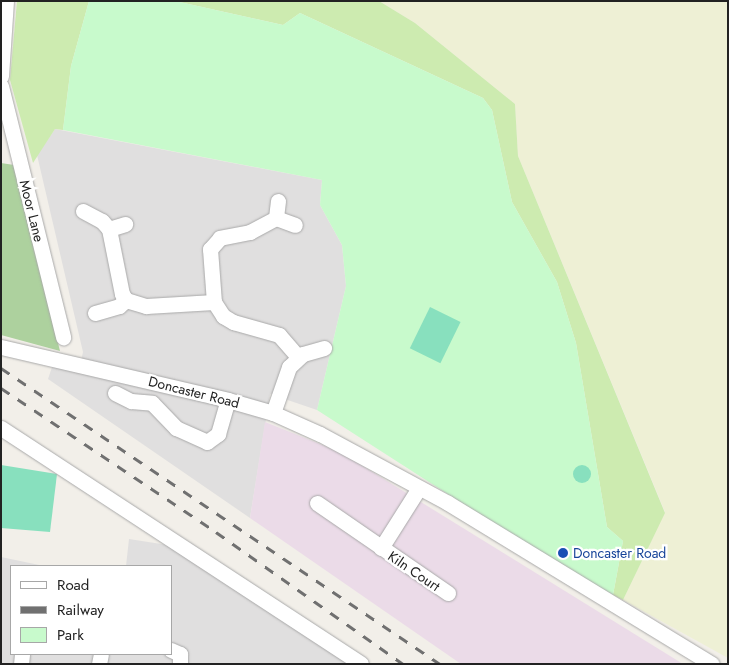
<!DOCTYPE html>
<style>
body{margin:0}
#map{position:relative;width:729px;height:665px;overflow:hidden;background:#f2efe9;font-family:Jost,sans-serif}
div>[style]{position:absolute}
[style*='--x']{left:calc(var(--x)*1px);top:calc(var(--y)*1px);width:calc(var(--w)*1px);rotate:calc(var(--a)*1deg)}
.residential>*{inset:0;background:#e0dfdf}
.industrial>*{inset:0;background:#ebdbe8}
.farmland>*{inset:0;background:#eef0d5}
.grass>*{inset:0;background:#cdebb0}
.forest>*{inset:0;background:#add19e}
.park>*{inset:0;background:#c8facc}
.pitch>*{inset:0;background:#88e0be;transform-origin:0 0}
.round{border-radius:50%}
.roads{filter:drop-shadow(0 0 1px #a9a9a9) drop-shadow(0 0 1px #a9a9a9)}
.minor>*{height:15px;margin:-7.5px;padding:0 7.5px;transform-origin:7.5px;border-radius:7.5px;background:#fff}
.rail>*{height:3px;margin-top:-1.5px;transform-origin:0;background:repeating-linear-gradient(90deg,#707070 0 10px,transparent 0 20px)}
.dots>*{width:14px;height:14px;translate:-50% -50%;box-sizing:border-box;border:2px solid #fff;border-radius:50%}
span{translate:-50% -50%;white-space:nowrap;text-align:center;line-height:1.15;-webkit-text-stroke:4.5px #fff;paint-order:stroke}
.street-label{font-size:14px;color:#222}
.transit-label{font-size:14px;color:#164399}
.left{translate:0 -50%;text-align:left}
.frame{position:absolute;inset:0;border:2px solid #222;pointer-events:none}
.legend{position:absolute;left:10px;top:565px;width:162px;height:90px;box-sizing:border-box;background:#fff;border:1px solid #a7a7a7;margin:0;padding:6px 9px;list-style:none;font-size:15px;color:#222}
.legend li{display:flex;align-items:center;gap:10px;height:25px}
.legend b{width:25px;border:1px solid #a7a7a7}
</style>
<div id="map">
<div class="residential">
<i style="clip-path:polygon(55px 129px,322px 180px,320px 205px,342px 245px,346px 286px,317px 410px,270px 394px,250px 518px,48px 379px,53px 364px,79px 370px,83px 352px,37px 155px)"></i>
<i style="clip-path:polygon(129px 539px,174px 546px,354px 664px,1px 664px,1px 557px,44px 566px,11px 566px,11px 654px,171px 654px,171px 566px,126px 566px)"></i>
</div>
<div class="industrial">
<i style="clip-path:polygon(265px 422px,340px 452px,683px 664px,461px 664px,250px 518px)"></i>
</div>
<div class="farmland">
<i style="clip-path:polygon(379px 1px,728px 1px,728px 658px,623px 600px,665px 512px,518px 156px,515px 104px,415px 23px)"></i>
</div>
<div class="grass">
<i style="clip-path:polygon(17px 1px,89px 1px,71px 66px,63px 130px,55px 129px,33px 163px,10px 80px)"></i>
<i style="clip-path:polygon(175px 1px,379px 1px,415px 23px,515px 104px,518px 156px,665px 513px,623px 600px,613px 595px,623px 541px,607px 527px,576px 343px,557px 282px,512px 202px,492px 110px,483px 98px,300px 13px,283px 25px)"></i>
</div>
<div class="forest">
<i style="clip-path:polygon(1px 163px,14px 165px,60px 351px,1px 335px)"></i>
</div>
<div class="park">
<i style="clip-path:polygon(89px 1px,175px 1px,283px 25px,300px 13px,483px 98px,492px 110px,512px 202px,557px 282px,576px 343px,607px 527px,623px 541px,613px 595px,541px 554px,317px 410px,346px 286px,342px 245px,320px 205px,322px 180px,63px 130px,71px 66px)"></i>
</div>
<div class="pitch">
<i style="left:430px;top:307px;width:34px;height:46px;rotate:26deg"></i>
<i class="round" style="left:573px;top:465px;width:18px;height:18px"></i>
<i style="clip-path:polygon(1px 465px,57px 474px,50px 532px,1px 528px)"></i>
</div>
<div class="roads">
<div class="minor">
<i style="--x:1;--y:76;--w:75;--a:-86.2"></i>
<i style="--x:1;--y:86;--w:259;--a:76.1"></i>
<i style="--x:278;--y:201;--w:17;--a:97"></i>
<i style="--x:276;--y:218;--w:20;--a:20"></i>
<i style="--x:83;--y:211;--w:21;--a:28"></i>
<i style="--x:102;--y:221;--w:11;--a:49"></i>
<i style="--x:109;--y:229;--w:66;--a:78.7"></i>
<i style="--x:122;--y:294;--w:7;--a:56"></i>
<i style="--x:126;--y:300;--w:21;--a:17"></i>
<i style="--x:146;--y:306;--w:68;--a:-3.4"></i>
<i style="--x:276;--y:218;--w:30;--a:152"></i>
<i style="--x:250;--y:232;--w:31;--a:169"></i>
<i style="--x:220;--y:238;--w:15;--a:132"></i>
<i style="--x:210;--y:249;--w:53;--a:85.7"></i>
<i style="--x:214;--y:302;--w:17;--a:57"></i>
<i style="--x:223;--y:316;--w:12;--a:31"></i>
<i style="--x:233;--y:322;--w:48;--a:15.8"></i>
<i style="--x:279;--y:335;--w:29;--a:49"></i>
<i style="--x:109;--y:229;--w:17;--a:-17"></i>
<i style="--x:95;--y:313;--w:25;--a:-16"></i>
<i style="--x:119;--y:306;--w:9;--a:-41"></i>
<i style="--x:1;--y:347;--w:233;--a:13.1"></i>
<i style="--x:228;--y:400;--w:47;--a:16.1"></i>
<i style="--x:273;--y:413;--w:51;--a:24.1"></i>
<i style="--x:320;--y:434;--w:145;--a:28.3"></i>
<i style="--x:448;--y:503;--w:309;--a:31.4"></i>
<i style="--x:115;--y:393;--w:18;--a:27"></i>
<i style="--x:131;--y:401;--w:21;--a:5"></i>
<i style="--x:152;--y:403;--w:35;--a:46"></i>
<i style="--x:176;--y:428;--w:34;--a:24"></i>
<i style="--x:207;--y:442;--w:14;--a:-36"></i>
<i style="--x:218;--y:434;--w:35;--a:-74"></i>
<i style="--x:273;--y:413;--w:49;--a:-70.8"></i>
<i style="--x:289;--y:367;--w:19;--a:-43"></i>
<i style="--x:303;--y:354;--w:22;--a:-16"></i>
<i style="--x:1;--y:428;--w:430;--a:33.2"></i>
<i style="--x:317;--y:503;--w:159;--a:34.5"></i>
<i style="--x:381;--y:548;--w:71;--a:-57.7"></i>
<i style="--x:171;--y:650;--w:10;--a:24"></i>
<i style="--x:180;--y:654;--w:10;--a:90"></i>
<i style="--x:21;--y:664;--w:10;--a:-84"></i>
<i style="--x:99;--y:664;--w:10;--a:-79"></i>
</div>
</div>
<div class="rail">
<i style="--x:1;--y:368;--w:529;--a:33.99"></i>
<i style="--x:1;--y:388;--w:259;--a:33.8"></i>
<i style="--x:216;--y:532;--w:229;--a:35.2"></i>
</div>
<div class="dots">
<i style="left:563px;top:553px;background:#1a4fb4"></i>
</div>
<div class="street-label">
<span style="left:32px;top:211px;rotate:76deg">Moor Lane</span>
<span style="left:194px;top:392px;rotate:14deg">Doncaster Road</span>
<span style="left:414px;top:571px;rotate:34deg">Kiln Court</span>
</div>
<div class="transit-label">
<span class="left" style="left:573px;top:553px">Doncaster Road</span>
</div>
<div class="frame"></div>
<ul class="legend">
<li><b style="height:6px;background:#fff"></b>Road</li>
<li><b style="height:6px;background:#707070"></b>Railway</li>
<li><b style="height:14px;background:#c8facc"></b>Park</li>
</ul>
</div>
